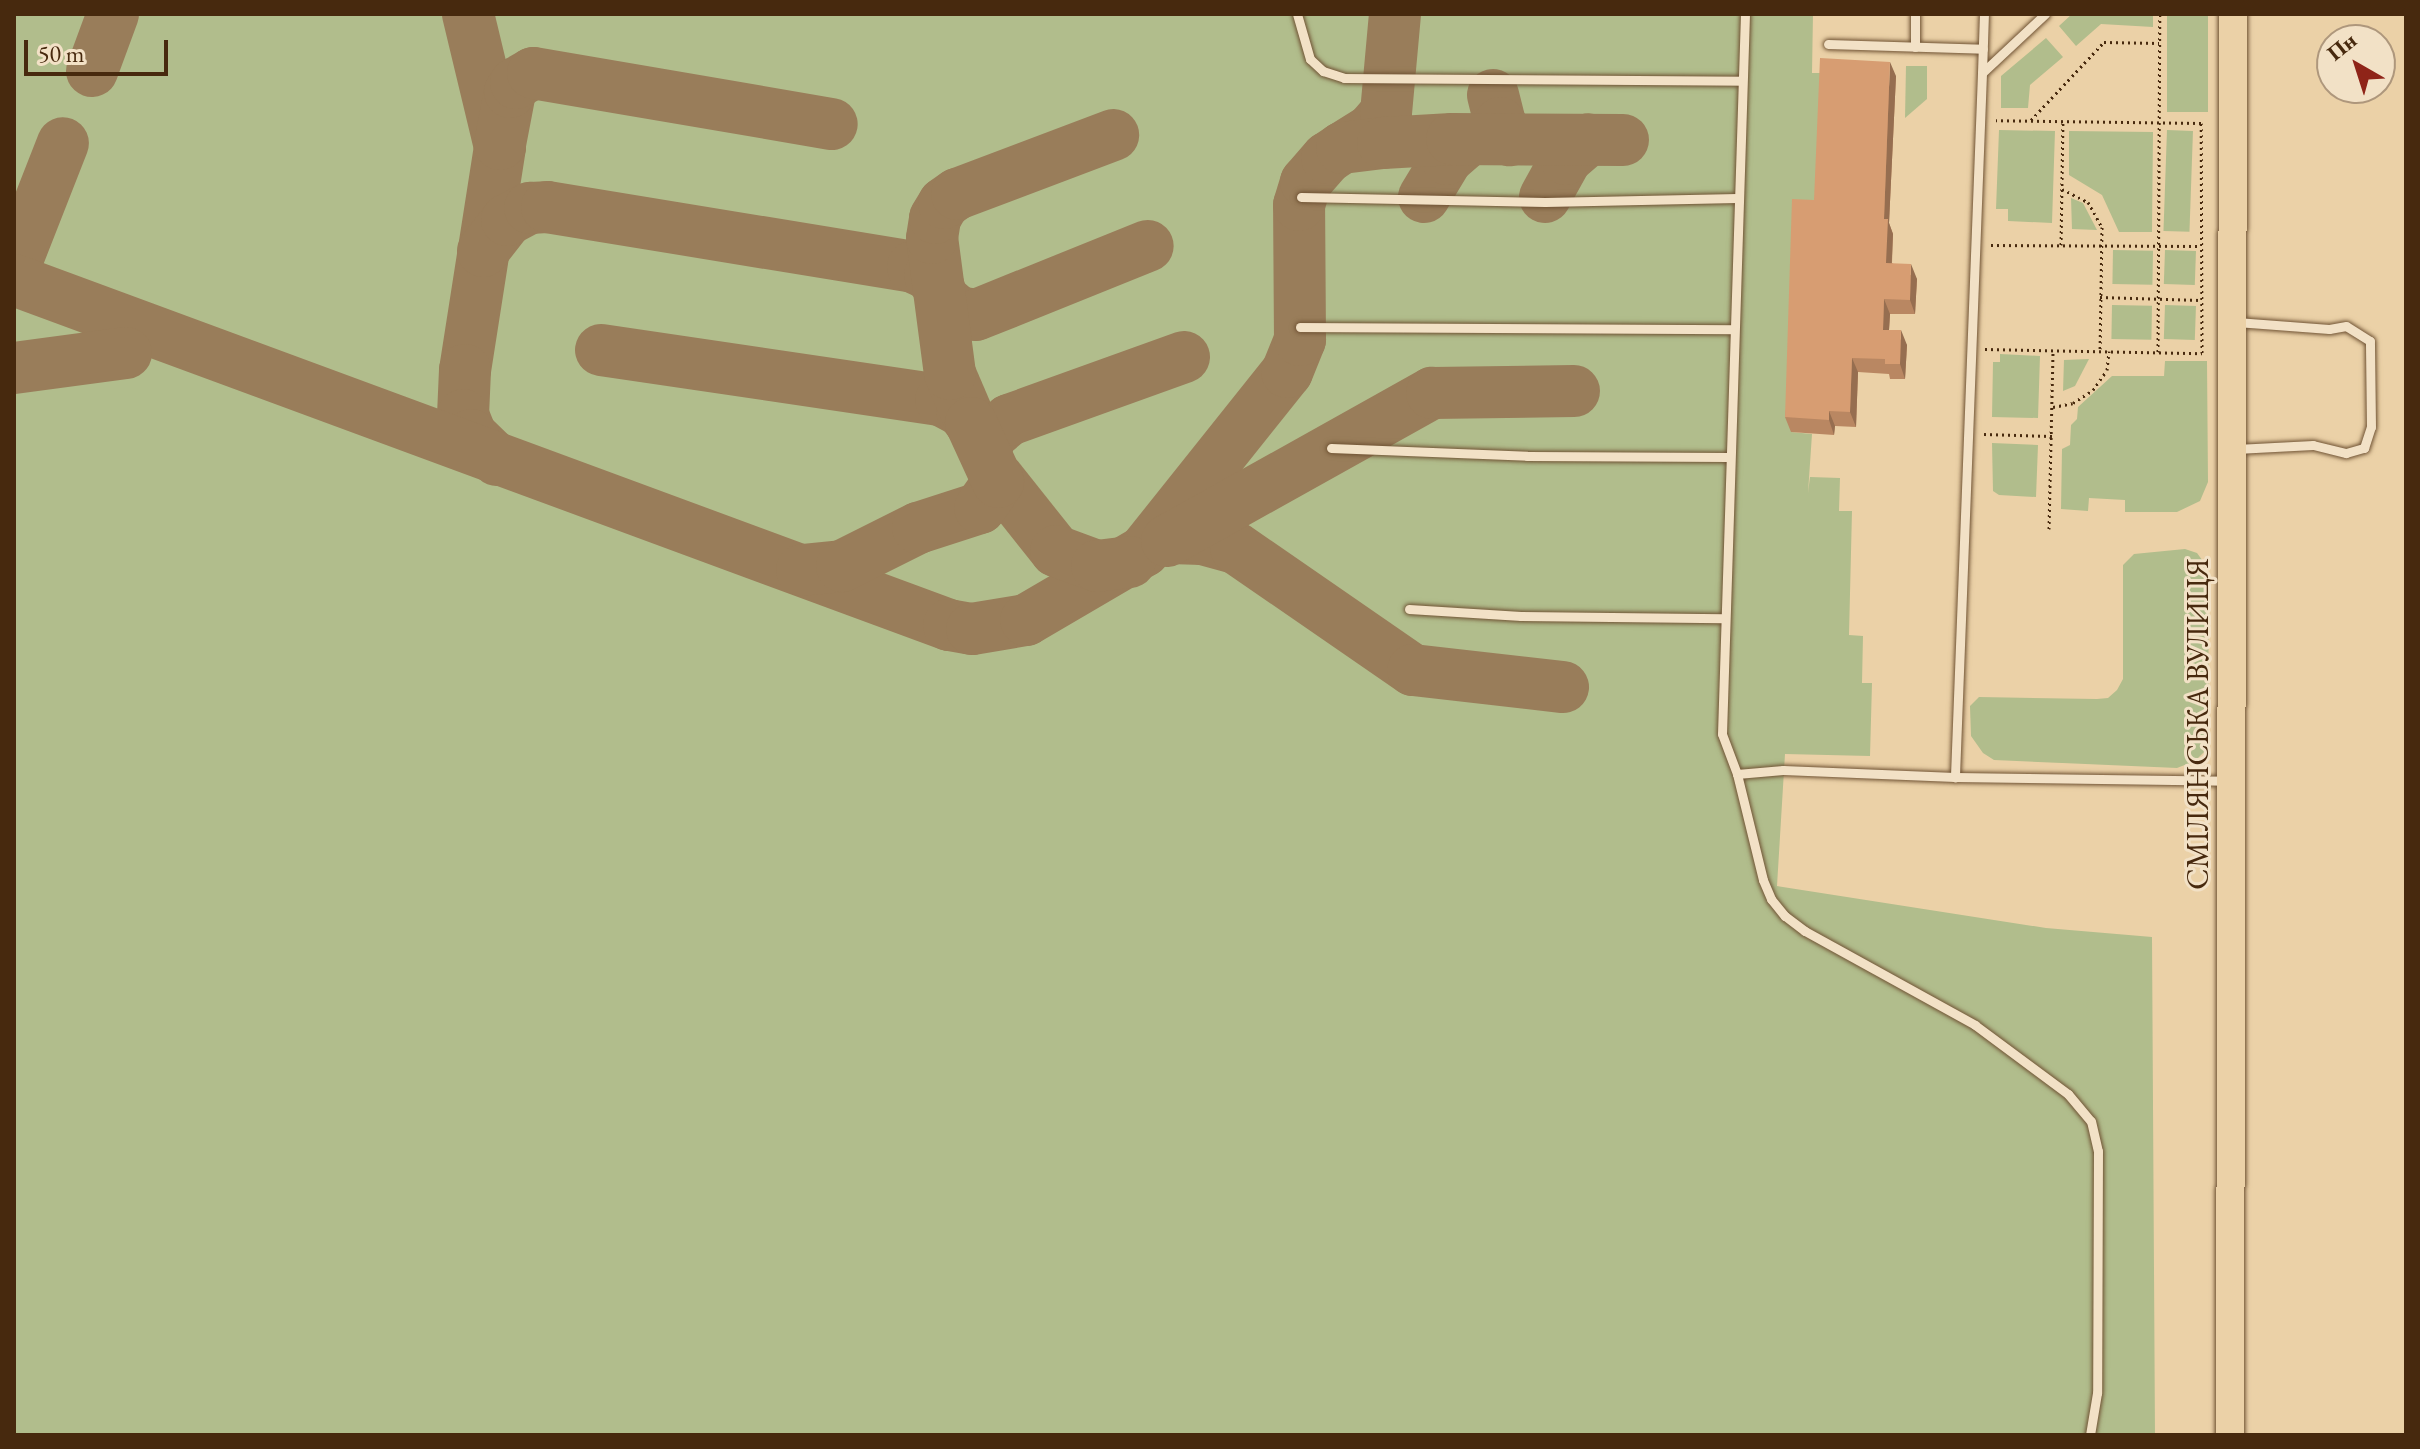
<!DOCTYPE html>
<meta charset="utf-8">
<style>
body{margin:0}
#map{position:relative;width:2420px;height:1449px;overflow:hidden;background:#ebd1a7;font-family:"EB Garamond",serif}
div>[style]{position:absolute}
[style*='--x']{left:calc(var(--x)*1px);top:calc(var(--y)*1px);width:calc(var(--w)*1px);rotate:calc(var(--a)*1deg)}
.green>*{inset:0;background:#b1bd8c;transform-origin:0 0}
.taxiway>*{height:52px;margin:-26px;padding:0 26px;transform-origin:26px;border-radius:26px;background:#997d5a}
.path>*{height:3px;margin-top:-1.5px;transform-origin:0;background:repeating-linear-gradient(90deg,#47290e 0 2px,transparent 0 6px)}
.roads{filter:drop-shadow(0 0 2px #705334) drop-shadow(0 0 2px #705334)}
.lane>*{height:9px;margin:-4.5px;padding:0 4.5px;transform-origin:4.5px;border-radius:4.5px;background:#f2e1c6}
.primary>*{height:28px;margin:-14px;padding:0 14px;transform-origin:14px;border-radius:14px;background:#ebd1a7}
.wall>*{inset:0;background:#b98762}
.shaded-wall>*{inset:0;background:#966e50}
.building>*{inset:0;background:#d79d72}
span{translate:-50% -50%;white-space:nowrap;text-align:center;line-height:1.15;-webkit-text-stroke:6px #f2e1c6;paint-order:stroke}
.street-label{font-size:30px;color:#47290e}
.frame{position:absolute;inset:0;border:16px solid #47290e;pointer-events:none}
.north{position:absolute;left:2316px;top:24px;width:80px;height:80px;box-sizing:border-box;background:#f2e1c6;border:2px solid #ae977c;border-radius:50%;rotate:321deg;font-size:22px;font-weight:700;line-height:32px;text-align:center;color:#47290e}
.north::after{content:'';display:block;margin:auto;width:28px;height:36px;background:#8f2418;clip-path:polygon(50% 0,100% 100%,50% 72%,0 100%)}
.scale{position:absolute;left:24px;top:40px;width:144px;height:36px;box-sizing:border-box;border:4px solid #47290e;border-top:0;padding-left:10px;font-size:24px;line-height:28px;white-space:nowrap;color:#47290e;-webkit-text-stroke:6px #f2e1c6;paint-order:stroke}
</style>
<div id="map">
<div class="green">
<i style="clip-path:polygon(14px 14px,1813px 14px,1812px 73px,1825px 73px,1819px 215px,1791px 432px,1812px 434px,1808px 493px,1810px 477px,1840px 478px,1839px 511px,1852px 511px,1849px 635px,1863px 636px,1862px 683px,1872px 683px,1870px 756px,1785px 754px,1777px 886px,2046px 928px,2152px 937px,2155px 1435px,14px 1435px)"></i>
<i style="clip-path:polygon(2072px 14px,2153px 14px,2153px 27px,2101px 24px,2076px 46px,2059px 26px)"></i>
<i style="left:2167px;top:14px;width:41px;height:98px"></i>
<i style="clip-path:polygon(2046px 38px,2063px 57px,2030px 85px,2028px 108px,2001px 108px,2001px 76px)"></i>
<i style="clip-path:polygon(1906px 66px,1927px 66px,1927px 99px,1905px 118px)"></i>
<i style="clip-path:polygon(1999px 130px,2055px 131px,2052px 223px,2008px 221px,2008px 209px,1996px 209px)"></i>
<i style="left:2167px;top:130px;width:26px;height:101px;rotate:2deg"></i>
<i style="clip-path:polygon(2069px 131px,2153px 132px,2152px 232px,2119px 232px,2102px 195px,2069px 175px)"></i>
<i style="clip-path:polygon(2071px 198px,2083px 203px,2097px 230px,2072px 229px)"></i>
<i style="left:2113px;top:250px;width:40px;height:34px;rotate:1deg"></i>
<i style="left:2165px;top:250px;width:31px;height:34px;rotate:2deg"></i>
<i style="left:2112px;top:305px;width:40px;height:34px;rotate:1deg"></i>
<i style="left:2165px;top:305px;width:31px;height:34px;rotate:2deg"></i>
<i style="clip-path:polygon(2000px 354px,2040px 356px,2038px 418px,1992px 417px,1993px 362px,2000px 362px)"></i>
<i style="clip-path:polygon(2089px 359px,2075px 386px,2063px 391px,2064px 360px)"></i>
<i style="clip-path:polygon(2165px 361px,2207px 361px,2208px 482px,2200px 501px,2177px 512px,2125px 512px,2125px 500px,2089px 498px,2088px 511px,2061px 509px,2062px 449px,2070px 445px,2071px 425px,2077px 419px,2078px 407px,2112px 376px,2164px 376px)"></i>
<i style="clip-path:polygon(1992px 443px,2038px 445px,2036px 497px,1999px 495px,1993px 491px)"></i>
<i style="clip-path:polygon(2185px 549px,2197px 553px,2208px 568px,2209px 739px,2206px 750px,2195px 761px,2177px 768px,1994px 760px,1983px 753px,1971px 736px,1970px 706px,1979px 697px,2097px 699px,2108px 698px,2117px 690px,2123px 679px,2123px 565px,2134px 554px)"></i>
</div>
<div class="taxiway">
<i style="--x:468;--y:14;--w:137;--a:76.5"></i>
<i style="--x:500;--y:147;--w:226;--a:98.9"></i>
<i style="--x:465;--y:370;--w:45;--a:92.5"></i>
<i style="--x:463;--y:415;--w:22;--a:68"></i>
<i style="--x:471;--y:435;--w:36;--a:44"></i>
<i style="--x:92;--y:71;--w:61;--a:-69.8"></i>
<i style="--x:1493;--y:95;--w:29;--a:76"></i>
<i style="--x:1500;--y:123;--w:20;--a:60"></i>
<i style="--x:500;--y:144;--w:53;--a:-79.1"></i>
<i style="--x:510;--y:92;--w:11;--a:-56"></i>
<i style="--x:516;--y:83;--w:20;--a:-30"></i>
<i style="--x:533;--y:73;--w:303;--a:9.7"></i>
<i style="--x:1342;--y:148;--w:34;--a:-32"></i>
<i style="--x:1371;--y:130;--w:23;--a:-49"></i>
<i style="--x:1386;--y:113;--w:99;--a:-84.8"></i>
<i style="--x:1424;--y:197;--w:44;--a:-58.8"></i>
<i style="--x:1447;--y:159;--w:29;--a:-41"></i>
<i style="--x:1545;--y:197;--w:43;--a:-61.1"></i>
<i style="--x:1566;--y:159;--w:30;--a:-41"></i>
<i style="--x:483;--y:251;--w:39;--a:-52"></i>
<i style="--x:507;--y:220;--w:26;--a:-28"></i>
<i style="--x:530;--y:208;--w:17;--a:-3"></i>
<i style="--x:547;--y:207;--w:371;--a:9.3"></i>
<i style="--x:913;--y:267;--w:19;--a:25"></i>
<i style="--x:930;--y:275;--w:16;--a:55"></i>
<i style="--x:14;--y:268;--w:134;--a:-68.6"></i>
<i style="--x:14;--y:280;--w:997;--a:20.25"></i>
<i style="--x:949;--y:625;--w:23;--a:10"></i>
<i style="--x:972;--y:629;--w:55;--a:-9.5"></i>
<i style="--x:1026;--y:620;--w:137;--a:-30.3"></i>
<i style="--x:1144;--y:551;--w:229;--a:-51.4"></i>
<i style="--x:1287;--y:372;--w:35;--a:-68"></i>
<i style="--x:1300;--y:340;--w:135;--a:-90.4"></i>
<i style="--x:1299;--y:205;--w:24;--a:-73"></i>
<i style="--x:1306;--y:182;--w:32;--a:-49"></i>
<i style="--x:1327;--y:158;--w:18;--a:-34"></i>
<i style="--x:1342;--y:148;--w:41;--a:-7"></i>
<i style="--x:1383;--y:143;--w:69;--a:-3.3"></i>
<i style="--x:1452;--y:139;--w:171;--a:0.3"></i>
<i style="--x:941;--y:297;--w:23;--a:41"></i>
<i style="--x:958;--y:312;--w:18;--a:9"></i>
<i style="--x:976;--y:315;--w:185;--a:-21.9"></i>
<i style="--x:601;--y:350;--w:344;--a:8.4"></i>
<i style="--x:941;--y:400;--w:24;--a:28"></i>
<i style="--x:962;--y:411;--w:15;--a:53"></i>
<i style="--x:971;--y:423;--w:53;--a:-113.2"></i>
<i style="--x:950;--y:374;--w:137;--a:-97.5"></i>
<i style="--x:932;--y:238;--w:20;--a:-81"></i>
<i style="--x:935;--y:218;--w:17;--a:-59"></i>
<i style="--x:944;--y:203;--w:16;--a:-35"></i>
<i style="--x:957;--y:194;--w:167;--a:-20.7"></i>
<i style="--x:14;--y:368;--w:113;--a:-7.6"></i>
<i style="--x:986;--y:450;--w:15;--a:-74"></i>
<i style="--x:990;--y:436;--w:25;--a:-40"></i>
<i style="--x:1009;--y:420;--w:186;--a:-19.8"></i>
<i style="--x:998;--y:478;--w:93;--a:51.5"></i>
<i style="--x:1056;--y:551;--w:44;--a:20.1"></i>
<i style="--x:1097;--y:566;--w:33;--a:-7"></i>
<i style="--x:1171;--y:538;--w:31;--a:2"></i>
<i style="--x:1202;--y:539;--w:35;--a:15"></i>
<i style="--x:1236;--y:548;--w:215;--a:34.6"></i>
<i style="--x:1413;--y:670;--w:151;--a:6.5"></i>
<i style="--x:1167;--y:541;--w:304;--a:-29.2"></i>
<i style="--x:1432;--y:393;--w:142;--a:-0.8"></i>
<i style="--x:802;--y:570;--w:40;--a:-5.7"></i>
<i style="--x:842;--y:566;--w:85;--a:-26.6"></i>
<i style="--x:918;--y:528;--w:65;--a:-17.9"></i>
<i style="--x:980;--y:508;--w:32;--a:-55"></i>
<i style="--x:998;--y:482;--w:65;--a:-114.6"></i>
</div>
<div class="path">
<i style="--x:2031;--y:120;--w:107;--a:-46.9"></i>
<i style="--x:2104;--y:42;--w:55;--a:1"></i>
<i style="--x:2062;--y:189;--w:29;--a:27"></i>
<i style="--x:2088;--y:202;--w:29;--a:61"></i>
<i style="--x:2102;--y:227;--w:122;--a:90.9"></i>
<i style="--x:1991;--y:245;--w:208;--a:0.3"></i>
<i style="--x:2061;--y:245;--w:124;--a:-89.1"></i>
<i style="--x:2100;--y:297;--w:100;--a:1.7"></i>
<i style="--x:1985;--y:349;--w:217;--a:1.1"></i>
<i style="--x:2202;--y:353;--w:230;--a:-90.2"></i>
<i style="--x:2201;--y:123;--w:205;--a:-179.2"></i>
<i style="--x:2158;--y:352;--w:338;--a:-89.7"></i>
<i style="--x:2053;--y:407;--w:20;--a:-11"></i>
<i style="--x:2073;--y:403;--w:24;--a:-33"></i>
<i style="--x:2093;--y:390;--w:24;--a:-55"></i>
<i style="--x:2107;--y:370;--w:19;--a:-84"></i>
<i style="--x:1984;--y:434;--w:68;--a:1.7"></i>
<i style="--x:2049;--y:529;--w:179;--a:-88.7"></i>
</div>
<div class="roads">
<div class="lane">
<i style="--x:1297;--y:14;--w:47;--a:73.9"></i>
<i style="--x:1310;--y:59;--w:18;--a:43"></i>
<i style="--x:1323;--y:71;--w:22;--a:18"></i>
<i style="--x:1344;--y:78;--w:398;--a:0.4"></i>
<i style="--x:1745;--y:14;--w:720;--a:91.83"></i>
<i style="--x:1722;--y:734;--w:43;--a:69.4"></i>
<i style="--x:1737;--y:774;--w:109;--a:76.2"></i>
<i style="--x:1763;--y:880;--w:21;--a:67"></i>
<i style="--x:1771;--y:899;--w:22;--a:51"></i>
<i style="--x:1785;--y:916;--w:25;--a:37"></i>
<i style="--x:1805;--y:931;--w:194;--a:28.9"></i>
<i style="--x:1975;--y:1025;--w:116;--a:36.6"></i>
<i style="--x:2068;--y:1094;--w:35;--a:50"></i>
<i style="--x:2091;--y:1121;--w:31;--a:77"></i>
<i style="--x:2098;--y:1151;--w:242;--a:90.2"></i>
<i style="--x:2097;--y:1393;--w:43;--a:99.5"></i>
<i style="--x:2045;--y:14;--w:86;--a:136.9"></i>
<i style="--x:1982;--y:73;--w:705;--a:92.2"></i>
<i style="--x:1955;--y:777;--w:273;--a:0.8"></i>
<i style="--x:1828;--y:44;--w:155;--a:1.8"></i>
<i style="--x:1915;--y:47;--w:33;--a:-90"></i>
<i style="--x:1982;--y:73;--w:59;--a:-88.1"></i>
<i style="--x:1301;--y:197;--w:244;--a:1.2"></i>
<i style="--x:1545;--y:202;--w:192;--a:-1.2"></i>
<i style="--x:1300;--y:327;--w:434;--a:0.3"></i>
<i style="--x:1331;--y:448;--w:196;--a:2.3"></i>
<i style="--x:1527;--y:456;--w:202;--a:0.3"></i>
<i style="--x:2236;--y:449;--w:77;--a:-3"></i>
<i style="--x:2313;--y:445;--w:34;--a:14"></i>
<i style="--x:2346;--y:453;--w:19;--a:-16"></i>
<i style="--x:2364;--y:448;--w:22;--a:-72"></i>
<i style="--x:2371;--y:427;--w:86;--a:-90.7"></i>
<i style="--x:2370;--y:341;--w:28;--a:-148"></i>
<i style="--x:2346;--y:326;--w:17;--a:170"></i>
<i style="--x:2329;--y:329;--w:93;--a:-175.7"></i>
<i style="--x:1409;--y:609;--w:112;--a:3.6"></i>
<i style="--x:1521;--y:616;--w:203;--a:0.6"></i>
<i style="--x:1737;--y:774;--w:46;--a:-5"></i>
<i style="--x:1783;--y:770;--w:172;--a:2.3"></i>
</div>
<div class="primary">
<i style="--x:2230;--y:1435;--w:1421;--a:-89.88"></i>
</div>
</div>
<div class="wall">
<i style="clip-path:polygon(1896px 76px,1889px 223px,1893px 234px,1892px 263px,1917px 279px,1915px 314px,1890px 314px,1889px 330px,1907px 345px,1905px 379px,1890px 379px,1889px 374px,1858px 372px,1856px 427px,1835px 426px,1834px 435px,1791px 432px,1785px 417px,1814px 200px)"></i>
</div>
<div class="shaded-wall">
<i style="clip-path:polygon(1890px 62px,1896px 76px,1889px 223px,1893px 234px,1891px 278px,1886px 263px,1884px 219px)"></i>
<i style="clip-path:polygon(1911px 264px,1917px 279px,1915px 314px,1910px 300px)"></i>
<i style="clip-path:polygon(1884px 299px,1890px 314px,1888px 345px,1883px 330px)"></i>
<i style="clip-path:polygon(1901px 330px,1907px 345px,1905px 379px,1900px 364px)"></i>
<i style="clip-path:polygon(1852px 358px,1858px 372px,1856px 427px,1850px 412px)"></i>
<i style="clip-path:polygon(1829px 411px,1835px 426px,1834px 435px,1829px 420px)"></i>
</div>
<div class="building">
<i style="clip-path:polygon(1820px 58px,1890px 62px,1884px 219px,1888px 219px,1886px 263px,1911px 264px,1910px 300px,1884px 299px,1883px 330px,1901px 330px,1900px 364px,1885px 364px,1885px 359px,1852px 358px,1850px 412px,1829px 411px,1829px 420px,1785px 417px,1792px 199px,1814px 200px)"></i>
</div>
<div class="street-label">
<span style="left:2198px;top:724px;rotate:-90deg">СМІЛЯНСЬКА ВУЛИЦЯ</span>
</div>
<div class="frame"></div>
<div class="north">Пн</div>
<div class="scale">50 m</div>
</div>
